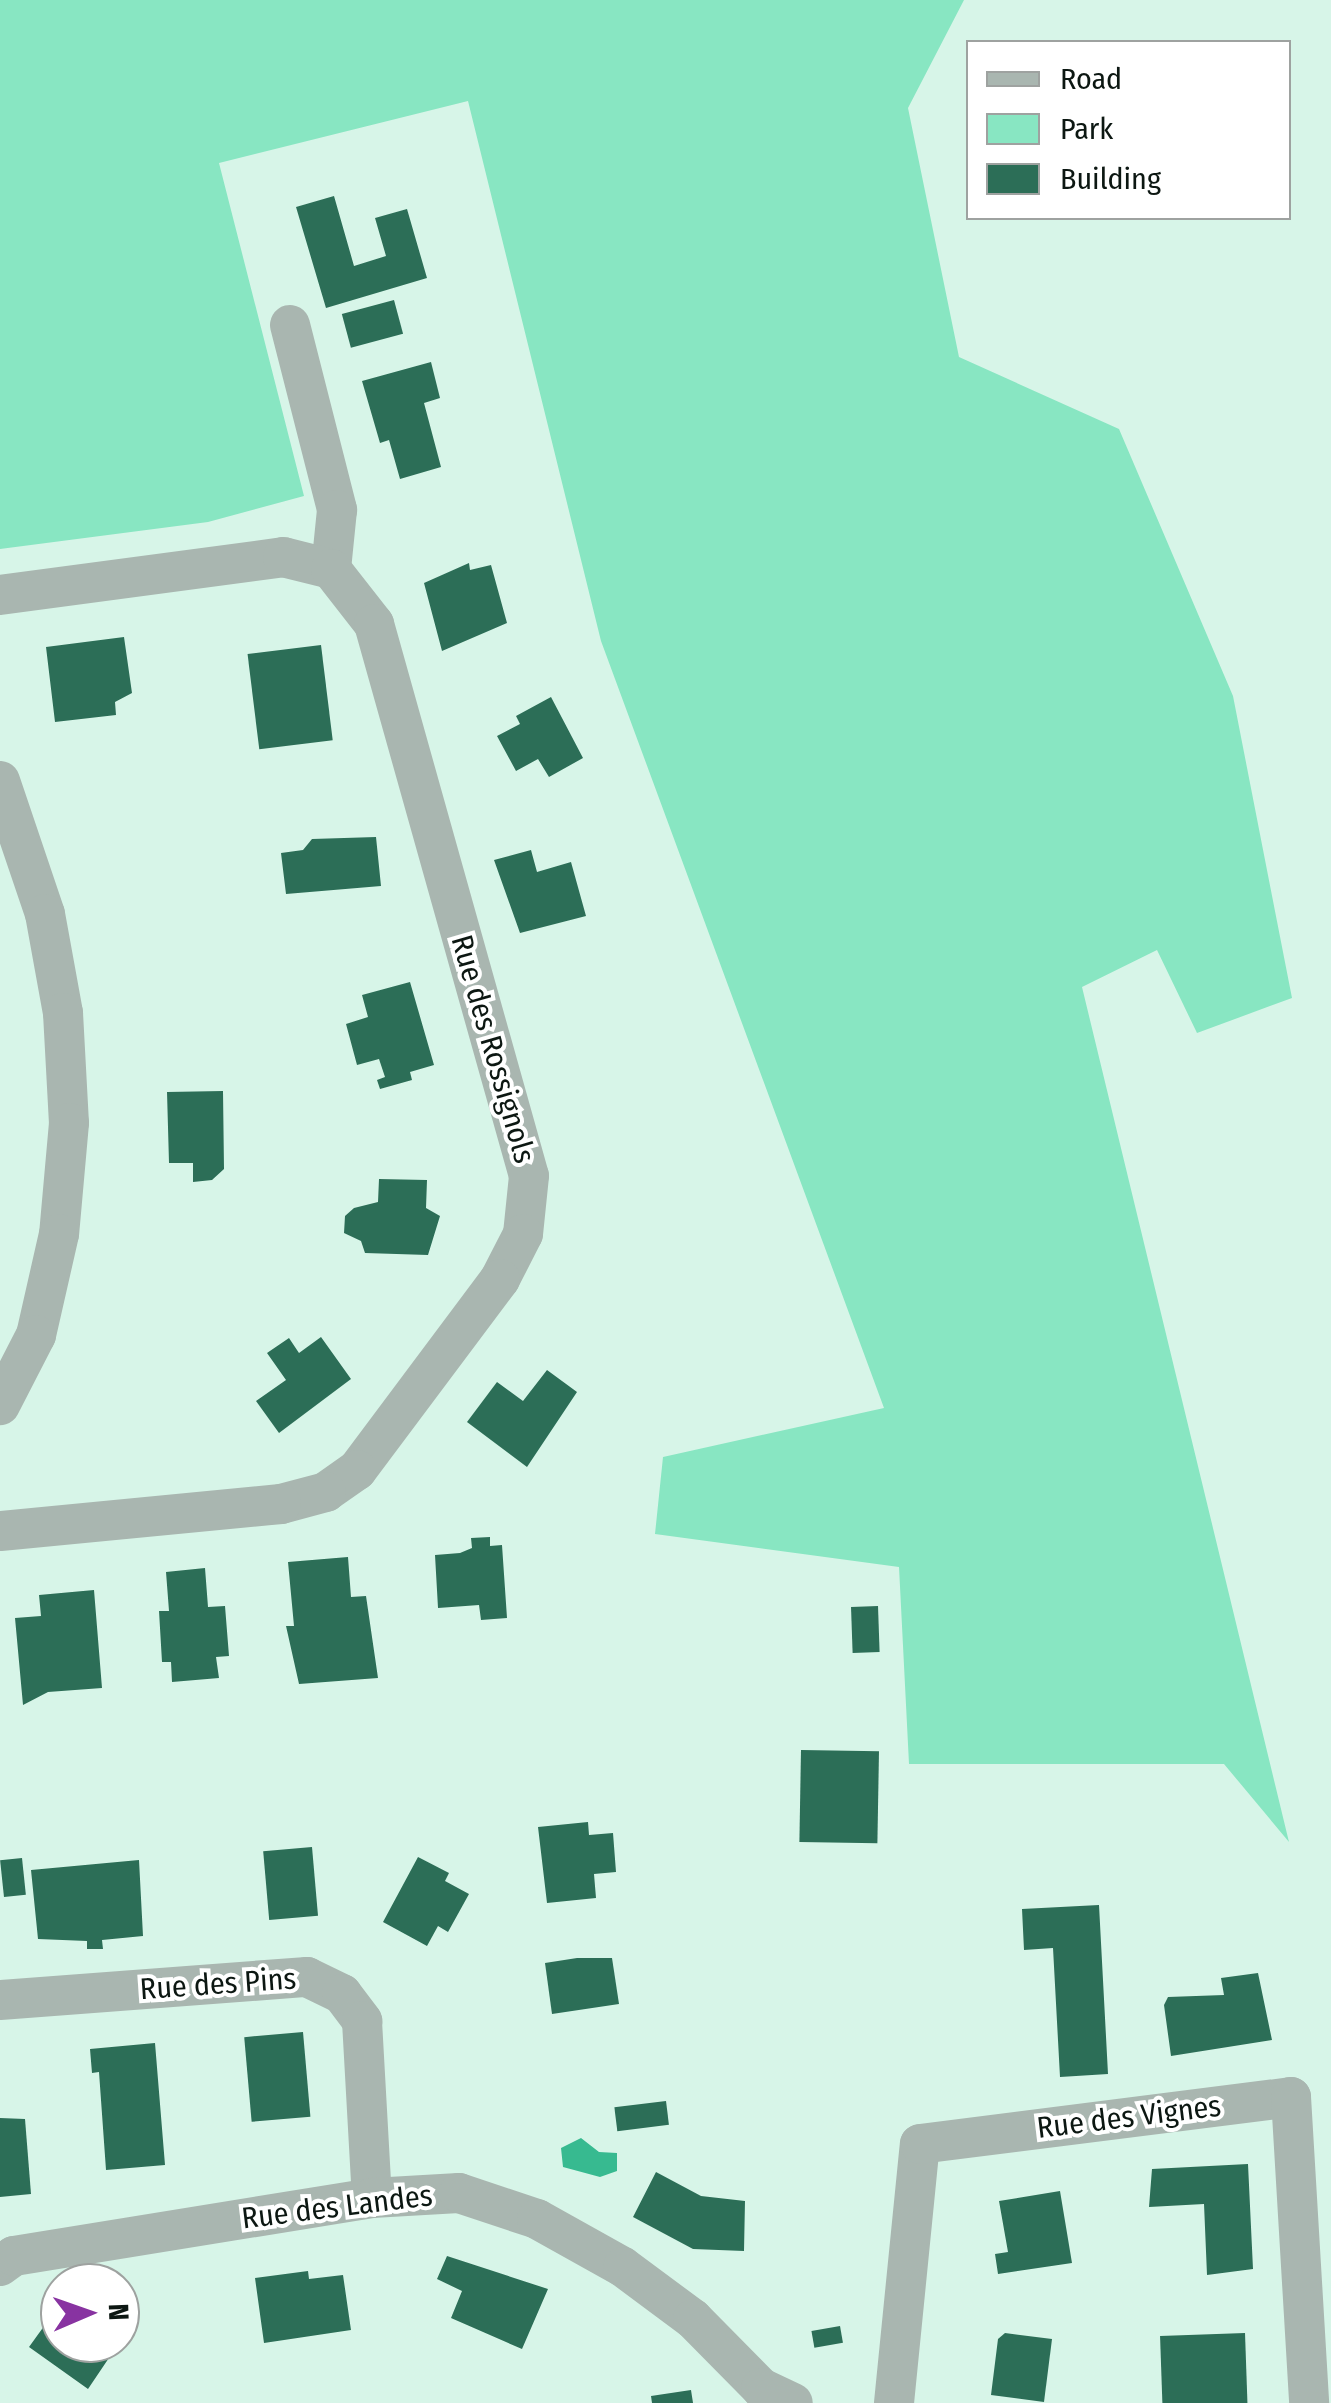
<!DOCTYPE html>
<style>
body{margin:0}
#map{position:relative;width:1331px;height:2403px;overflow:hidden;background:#d7f5e8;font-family:"Fira Sans Condensed",sans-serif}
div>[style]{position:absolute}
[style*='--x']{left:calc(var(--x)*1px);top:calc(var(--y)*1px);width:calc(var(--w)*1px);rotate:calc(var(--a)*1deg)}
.green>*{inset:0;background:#88e6c2}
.water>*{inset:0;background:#37ba90}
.building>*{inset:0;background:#2c6e57;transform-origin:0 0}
.minor>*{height:40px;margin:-20px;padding:0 20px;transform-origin:20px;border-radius:20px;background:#a9b6b0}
span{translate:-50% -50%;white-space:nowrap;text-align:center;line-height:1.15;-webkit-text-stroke:8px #fff;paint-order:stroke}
.street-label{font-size:30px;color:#0c1712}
.legend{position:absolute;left:966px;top:40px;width:325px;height:180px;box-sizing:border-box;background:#fff;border:2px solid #9ea2a0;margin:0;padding:12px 18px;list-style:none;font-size:30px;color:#0c1712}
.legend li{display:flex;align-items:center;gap:20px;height:50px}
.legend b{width:50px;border:2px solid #9ea2a0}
.north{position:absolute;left:40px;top:2263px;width:100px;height:100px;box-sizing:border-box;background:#fff;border:2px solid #9ea2a0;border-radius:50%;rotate:88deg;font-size:28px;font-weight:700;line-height:40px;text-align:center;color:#0c1712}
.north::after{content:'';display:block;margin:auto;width:35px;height:45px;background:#8833a1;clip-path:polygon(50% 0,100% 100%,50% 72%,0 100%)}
</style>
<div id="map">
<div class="green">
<i style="clip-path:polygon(0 0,964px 0,908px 108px,959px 357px,1119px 429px,1233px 696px,1292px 998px,1197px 1033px,1157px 950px,1082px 987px,1289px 1842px,1224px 1764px,909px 1764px,899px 1567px,655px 1534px,663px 1457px,884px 1408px,601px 641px,468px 101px,219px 163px,304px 496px,208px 522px,0 549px)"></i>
</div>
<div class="water">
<i style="clip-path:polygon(581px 2138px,599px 2152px,617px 2153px,617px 2171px,600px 2177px,563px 2167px,561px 2148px)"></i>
</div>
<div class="building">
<i style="clip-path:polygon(334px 196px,354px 266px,386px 256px,375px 218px,407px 209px,427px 278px,326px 308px,296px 207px)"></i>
<i style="left:394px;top:300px;width:35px;height:54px;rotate:75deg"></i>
<i style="clip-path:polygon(431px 362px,440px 398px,424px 403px,441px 467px,400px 479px,389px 440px,380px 443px,362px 381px)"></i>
<i style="clip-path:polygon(469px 563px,470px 570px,491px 565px,507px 623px,442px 651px,424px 583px)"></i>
<i style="clip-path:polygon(124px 637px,132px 693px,115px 702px,116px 715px,55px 722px,46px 647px)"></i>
<i style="left:321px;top:645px;width:96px;height:74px;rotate:83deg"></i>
<i style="clip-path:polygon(551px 697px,583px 758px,549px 777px,538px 759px,516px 771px,497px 736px,520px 724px,516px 716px)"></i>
<i style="clip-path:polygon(376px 837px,381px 886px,286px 894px,281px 853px,303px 850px,312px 839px)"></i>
<i style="clip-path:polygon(531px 850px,537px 872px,571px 862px,586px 916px,520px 933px,494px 860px)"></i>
<i style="clip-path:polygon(410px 982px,434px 1065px,410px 1072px,412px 1080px,380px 1089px,377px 1080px,385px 1077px,379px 1059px,357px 1065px,346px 1024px,368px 1017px,362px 995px)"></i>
<i style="clip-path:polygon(223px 1091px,224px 1169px,212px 1180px,193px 1182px,193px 1163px,169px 1163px,167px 1092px)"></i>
<i style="clip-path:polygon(379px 1179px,427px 1180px,426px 1208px,440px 1216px,428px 1255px,365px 1253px,361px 1241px,344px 1233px,345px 1216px,354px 1208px,378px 1202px)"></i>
<i style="clip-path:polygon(321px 1337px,351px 1379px,279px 1433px,256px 1401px,286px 1380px,267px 1353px,289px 1338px,299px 1353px)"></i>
<i style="clip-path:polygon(547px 1370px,577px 1392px,527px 1467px,467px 1422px,497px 1382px,523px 1401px)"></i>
<i style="clip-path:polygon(490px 1537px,490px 1546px,502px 1545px,507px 1618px,481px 1620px,479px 1605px,438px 1608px,435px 1555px,460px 1553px,472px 1548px,471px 1538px)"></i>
<i style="clip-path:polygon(348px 1557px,351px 1597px,366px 1596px,378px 1678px,299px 1684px,286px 1626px,294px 1626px,288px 1562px)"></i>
<i style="clip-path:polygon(205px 1568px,208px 1607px,225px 1606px,229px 1656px,216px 1657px,219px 1678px,172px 1682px,171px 1662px,162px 1662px,159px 1611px,169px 1611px,166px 1572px)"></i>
<i style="clip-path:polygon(94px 1590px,102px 1688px,48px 1692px,23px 1705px,15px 1618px,41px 1616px,39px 1595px)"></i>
<i style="left:878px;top:1606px;width:46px;height:27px;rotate:88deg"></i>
<i style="left:801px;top:1750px;width:78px;height:92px;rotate:1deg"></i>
<i style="clip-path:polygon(588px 1822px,589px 1835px,613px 1833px,616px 1872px,594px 1874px,596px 1898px,547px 1903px,538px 1827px)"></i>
<i style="left:312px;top:1847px;width:69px;height:49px;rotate:85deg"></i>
<i style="clip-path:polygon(418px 1857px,449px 1873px,445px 1881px,469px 1894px,448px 1932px,438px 1926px,427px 1946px,383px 1922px)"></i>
<i style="left:22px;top:1858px;width:37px;height:22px;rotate:84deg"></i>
<i style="clip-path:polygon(139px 1860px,143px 1936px,102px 1940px,103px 1949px,87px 1949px,87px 1941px,38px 1939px,31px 1870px)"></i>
<i style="clip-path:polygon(1099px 1905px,1108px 2074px,1060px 2077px,1053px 1948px,1024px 1950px,1022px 1909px)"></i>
<i style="clip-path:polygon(577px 1958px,612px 1958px,619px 2004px,552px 2014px,545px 1963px)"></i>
<i style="clip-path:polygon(1258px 1973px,1272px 2040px,1171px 2056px,1164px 2005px,1168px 1997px,1224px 1995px,1221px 1978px)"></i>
<i style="left:303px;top:2032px;width:85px;height:59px;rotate:85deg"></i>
<i style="clip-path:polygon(155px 2043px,165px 2165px,106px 2170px,99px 2072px,92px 2073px,90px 2049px)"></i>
<i style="left:666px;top:2101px;width:24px;height:52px;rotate:83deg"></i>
<i style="clip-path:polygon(0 2118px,25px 2119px,31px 2194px,0 2197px)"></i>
<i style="clip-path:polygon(1248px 2164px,1253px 2269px,1207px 2275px,1204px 2204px,1149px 2207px,1152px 2169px)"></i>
<i style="clip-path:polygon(656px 2172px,701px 2196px,745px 2201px,744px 2251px,693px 2249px,633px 2217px)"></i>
<i style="clip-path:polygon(1060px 2191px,1072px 2263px,998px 2274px,995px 2254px,1008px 2252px,999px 2201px)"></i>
<i style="clip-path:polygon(447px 2256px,548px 2289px,522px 2349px,451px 2318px,462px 2291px,437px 2279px)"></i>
<i style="clip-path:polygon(308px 2271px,309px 2279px,343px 2275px,351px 2330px,264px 2343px,255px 2278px)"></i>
<i style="clip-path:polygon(60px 2304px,60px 2343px,119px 2343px,88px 2389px,29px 2347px)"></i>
<i style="left:840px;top:2326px;width:17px;height:29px;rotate:80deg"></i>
<i style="clip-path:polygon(1005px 2333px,1052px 2339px,1044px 2402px,991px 2395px,998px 2339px)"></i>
<i style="left:1245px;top:2333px;width:70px;height:85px;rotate:88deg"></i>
<i style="clip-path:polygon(691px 2390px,693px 2403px,652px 2403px,651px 2396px)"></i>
</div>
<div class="minor">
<i style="--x:290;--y:325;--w:191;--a:75.7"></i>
<i style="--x:337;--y:510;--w:59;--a:95.8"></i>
<i style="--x:0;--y:595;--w:286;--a:-7.6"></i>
<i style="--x:283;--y:557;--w:49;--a:14"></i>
<i style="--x:331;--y:569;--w:70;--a:52"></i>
<i style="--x:374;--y:624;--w:573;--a:74.32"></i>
<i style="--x:529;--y:1176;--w:58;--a:95.9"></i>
<i style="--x:523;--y:1234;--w:51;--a:117.1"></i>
<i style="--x:500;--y:1279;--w:239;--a:126.8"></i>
<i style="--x:357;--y:1470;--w:38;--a:145"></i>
<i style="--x:326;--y:1492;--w:47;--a:165.1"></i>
<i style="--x:281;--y:1504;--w:282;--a:174.5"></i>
<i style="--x:0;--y:781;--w:140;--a:71.3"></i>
<i style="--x:45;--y:914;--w:101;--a:79.7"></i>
<i style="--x:63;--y:1013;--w:110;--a:86.9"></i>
<i style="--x:69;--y:1123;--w:111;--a:95.1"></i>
<i style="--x:59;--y:1234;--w:104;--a:102.8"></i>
<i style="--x:36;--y:1335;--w:79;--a:117.2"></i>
<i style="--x:0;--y:2000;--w:308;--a:-4.3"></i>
<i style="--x:307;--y:1977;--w:39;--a:26"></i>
<i style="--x:342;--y:1994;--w:34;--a:53"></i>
<i style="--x:362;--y:2021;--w:177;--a:86.8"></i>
<i style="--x:0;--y:2266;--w:17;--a:-36"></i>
<i style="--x:14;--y:2256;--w:363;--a:-9.2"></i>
<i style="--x:372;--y:2198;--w:87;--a:-3.3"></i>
<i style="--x:459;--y:2193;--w:82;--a:18.4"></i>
<i style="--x:537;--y:2219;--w:98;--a:29.2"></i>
<i style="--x:623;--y:2267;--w:87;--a:36.6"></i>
<i style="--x:693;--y:2319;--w:97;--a:45.4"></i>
<i style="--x:761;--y:2388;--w:35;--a:25"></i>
<i style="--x:894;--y:2403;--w:260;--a:-84.3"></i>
<i style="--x:920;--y:2144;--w:374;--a:-7.2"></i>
<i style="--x:1291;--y:2097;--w:307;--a:86.6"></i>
</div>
<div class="street-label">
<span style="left:493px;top:1049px;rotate:74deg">Rue des Rossignols</span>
<span style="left:218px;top:1984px;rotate:-4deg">Rue des Pins</span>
<span style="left:1129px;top:2117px;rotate:-7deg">Rue des Vignes</span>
<span style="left:337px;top:2207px;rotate:-7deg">Rue des Landes</span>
</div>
<ul class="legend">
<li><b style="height:12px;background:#a9b6b0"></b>Road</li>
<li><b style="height:28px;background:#88e6c2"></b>Park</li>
<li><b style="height:28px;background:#2c6e57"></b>Building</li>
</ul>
<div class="north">N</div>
</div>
